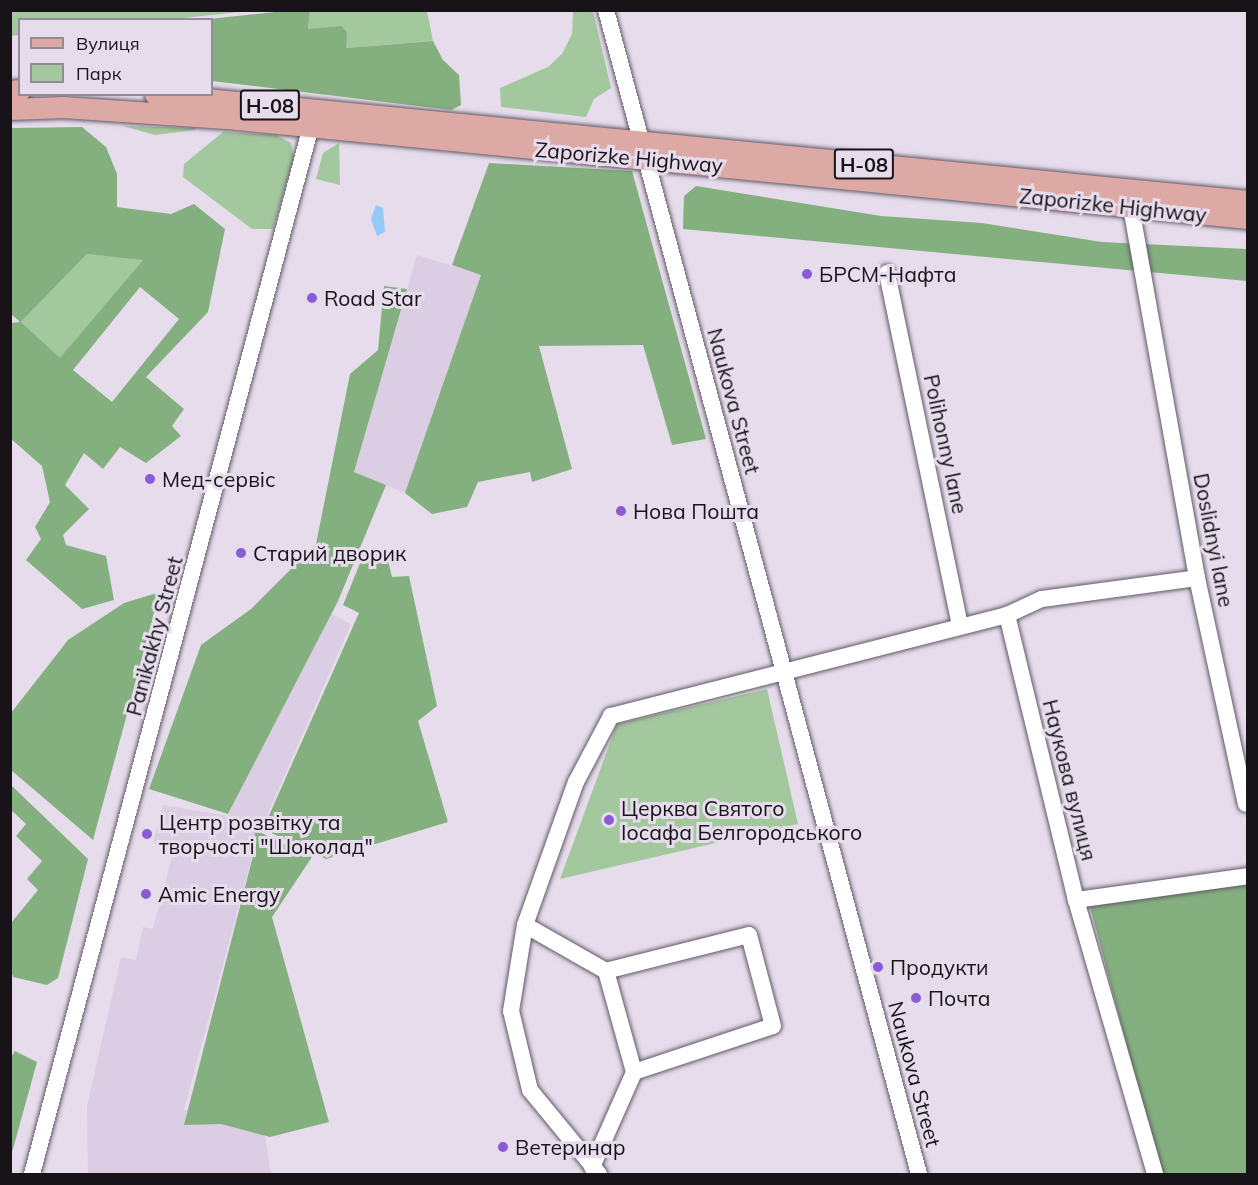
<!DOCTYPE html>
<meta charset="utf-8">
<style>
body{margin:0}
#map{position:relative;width:1258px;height:1185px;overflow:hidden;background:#e6dcec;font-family:Mulish,sans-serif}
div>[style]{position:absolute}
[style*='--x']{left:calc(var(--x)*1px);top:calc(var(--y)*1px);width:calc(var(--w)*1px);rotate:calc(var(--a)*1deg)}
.built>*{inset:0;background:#dbcde3}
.green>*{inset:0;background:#a3c89e}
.forest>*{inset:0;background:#84b07f}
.water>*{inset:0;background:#95caf7}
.roads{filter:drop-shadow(0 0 2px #625967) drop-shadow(0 0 2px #625967)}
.minor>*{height:16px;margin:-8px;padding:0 8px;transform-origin:8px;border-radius:8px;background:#fff}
.major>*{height:21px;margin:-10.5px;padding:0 10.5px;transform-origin:10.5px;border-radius:10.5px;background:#dda9a5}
.dots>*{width:16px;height:16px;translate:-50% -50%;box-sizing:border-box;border:3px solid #e6dcec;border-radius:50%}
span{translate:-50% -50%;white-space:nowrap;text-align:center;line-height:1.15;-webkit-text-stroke:6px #e6dcec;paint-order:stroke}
.shield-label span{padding:2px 4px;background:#e6dcec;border:2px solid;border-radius:4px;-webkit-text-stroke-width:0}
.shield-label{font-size:20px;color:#171319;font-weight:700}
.street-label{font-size:21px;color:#171319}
.poi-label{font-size:21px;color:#171319}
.left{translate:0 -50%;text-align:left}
.frame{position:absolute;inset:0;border:12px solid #171319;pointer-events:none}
.legend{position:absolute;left:18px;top:18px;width:195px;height:78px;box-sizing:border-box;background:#e6dcec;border:2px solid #938c98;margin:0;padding:8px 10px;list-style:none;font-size:18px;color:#171319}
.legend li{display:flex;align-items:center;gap:12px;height:30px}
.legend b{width:30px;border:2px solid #938c98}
</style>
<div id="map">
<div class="built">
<i style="clip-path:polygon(417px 255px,481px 275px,405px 493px,354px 472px)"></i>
<i style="clip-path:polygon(318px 608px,351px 624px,257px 838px,184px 1110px,261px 1112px,271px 1174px,88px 1174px,87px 1106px,121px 957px,136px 960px,143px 927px,153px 929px,172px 856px,153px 842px,163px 805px,228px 816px)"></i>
</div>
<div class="green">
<i style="clip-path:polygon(10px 11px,11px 10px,249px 11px,165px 20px,20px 20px,19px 35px,11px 36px)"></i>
<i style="clip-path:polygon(310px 11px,427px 11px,433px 41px,345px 48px,308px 29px)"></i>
<i style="clip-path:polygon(573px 11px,593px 11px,611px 88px,594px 99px,586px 117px,501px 107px,500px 88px,548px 67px,562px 54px,572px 34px)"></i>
<i style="clip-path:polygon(123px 126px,195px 128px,196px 130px,155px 135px)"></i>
<i style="clip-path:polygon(223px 132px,276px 135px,291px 143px,294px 158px,273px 229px,252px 229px,183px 177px,184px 164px)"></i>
<i style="clip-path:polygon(339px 143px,340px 185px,316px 179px,310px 201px,323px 153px)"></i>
<i style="clip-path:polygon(87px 254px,144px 259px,60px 359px,21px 322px)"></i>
<i style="clip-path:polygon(767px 689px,798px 824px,560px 879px,617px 724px)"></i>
</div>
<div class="forest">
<i style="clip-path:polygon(284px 11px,310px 11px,308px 29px,341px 26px,347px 32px,346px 48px,433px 41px,443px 60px,459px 75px,461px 105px,451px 110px,212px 81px,209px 19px)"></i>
<i style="clip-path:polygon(evenodd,82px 127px,106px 147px,117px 174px,117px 207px,171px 214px,194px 204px,225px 229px,208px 312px,146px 377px,184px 409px,172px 426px,181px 436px,146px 463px,120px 447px,103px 469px,84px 453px,65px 485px,89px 509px,63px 535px,66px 545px,106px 556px,114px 600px,82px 609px,26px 560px,41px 539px,35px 527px,50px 502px,42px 466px,10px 438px,11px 323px,20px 322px,11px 314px,11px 128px,82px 127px,87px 254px,143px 260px,60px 358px,21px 322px,87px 254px,82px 127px,140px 287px,179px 319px,112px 402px,73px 370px,140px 287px)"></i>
<i style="clip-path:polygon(489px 163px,632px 171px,706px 439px,672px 445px,643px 345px,539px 346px,572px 469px,532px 482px,530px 472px,478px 482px,467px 507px,432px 514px,405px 493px,481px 275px,452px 265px)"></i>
<i style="clip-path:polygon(696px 186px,881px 216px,982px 223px,1102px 242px,1247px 249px,1247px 281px,683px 229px,684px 196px)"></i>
<i style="clip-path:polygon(384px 286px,407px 289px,354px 472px,386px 485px,338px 601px,228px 814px,149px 789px,201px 645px,251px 609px,316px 544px,350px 374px,378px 350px)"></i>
<i style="clip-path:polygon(365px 551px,387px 556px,392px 577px,409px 576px,437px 706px,418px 721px,448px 822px,326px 859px,263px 829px,359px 613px,343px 605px)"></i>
<i style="clip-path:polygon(160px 592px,93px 840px,11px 770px,11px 713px,68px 640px,124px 603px)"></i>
<i style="clip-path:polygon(11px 785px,88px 859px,58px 978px,47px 985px,13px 977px,11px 970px,11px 923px,38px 890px,27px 879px,42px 861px,16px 836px,26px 824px,11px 810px)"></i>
<i style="clip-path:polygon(255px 830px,312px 857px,272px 917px,329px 1122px,270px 1137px,221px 1124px,184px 1125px,254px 852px)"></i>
<i style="clip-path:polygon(1247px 881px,1247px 1174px,1161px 1174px,1089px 903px)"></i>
<i style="clip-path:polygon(15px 1051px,37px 1062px,11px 1156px,10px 1059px)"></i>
</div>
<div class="water">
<i style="clip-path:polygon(376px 205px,383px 208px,385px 232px,377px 236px,371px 219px)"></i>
</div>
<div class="roads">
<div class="minor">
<i style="--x:606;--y:10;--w:1205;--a:74.95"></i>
<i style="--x:1131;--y:207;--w:377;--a:79.9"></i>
<i style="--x:1197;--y:578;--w:231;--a:77.8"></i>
<i style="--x:887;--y:273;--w:359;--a:78.3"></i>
<i style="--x:1007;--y:615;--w:38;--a:-25"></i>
<i style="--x:1042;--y:599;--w:156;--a:-7.7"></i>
<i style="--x:1076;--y:900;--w:174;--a:-7.9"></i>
<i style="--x:525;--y:925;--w:93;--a:29.6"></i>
<i style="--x:606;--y:971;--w:105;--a:74.5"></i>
<i style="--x:592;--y:1167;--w:104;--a:-66.1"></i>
<i style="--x:634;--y:1072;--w:146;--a:-18.3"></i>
<i style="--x:773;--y:1026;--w:94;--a:-104.8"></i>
<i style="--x:749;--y:935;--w:147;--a:165.9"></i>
<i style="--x:32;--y:1174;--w:1096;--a:-75.09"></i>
<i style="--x:599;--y:1174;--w:109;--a:-129.4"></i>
<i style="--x:530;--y:1090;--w:81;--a:-103.5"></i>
<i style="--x:511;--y:1011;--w:87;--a:-80.8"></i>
<i style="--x:525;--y:925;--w:152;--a:-70.4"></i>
<i style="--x:576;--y:782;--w:75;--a:-62.1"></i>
<i style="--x:611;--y:716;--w:409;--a:-14.3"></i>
<i style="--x:1007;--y:615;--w:293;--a:76.4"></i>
<i style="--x:1076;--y:900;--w:285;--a:73.9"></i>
</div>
<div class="major">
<i style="--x:10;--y:91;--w:10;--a:-6"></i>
<i style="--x:155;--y:94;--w:1098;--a:5.59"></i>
<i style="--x:10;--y:109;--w:53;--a:-2.2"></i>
<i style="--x:63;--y:107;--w:174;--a:3.9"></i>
<i style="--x:237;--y:119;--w:1016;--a:5.59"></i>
</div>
</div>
<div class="dots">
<i style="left:807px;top:274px;background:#895bd5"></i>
<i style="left:312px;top:298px;background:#895bd5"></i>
<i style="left:150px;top:479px;background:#895bd5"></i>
<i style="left:621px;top:511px;background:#895bd5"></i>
<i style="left:241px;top:553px;background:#895bd5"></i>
<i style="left:609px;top:820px;background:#895bd5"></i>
<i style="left:147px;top:834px;background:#895bd5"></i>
<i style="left:146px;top:894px;background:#895bd5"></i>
<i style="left:878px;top:967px;background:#895bd5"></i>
<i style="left:916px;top:998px;background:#895bd5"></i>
<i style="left:503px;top:1147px;background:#895bd5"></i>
</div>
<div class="shield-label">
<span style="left:270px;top:105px">Н-08</span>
<span style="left:864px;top:164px">Н-08</span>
</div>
<div class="street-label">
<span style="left:629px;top:157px;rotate:5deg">Zaporizke Highway</span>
<span style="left:1113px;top:205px;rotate:6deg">Zaporizke Highway</span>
<span style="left:734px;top:401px;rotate:75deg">Naukova Street</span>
<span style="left:946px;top:444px;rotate:78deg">Polihonny lane</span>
<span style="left:1214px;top:540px;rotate:79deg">Doslidnyi lane</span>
<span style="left:154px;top:636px;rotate:-75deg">Panikakhy Street</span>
<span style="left:1070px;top:780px;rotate:76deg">Наукова вулиця</span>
<span style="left:915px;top:1074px;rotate:75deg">Naukova Street</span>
</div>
<div class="poi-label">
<span class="left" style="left:819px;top:274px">БРСМ-Нафта</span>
<span class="left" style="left:324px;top:298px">Road Star</span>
<span class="left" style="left:162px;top:479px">Мед-сервіс</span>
<span class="left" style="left:633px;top:511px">Нова Пошта</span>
<span class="left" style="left:253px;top:553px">Старий дворик</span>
<span class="left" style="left:621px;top:820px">Церква Святого<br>Іосафа Белгородського</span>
<span class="left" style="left:159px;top:834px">Центр розвітку та<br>творчості "Шоколад"</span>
<span class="left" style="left:158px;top:894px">Amic Energy</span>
<span class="left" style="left:890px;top:967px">Продукти</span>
<span class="left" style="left:928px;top:998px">Почта</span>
<span class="left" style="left:515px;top:1147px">Ветеринар</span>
</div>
<div class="frame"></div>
<ul class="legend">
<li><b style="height:8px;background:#dda9a5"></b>Вулиця</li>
<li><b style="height:16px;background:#a3c89e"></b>Парк</li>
</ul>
</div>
